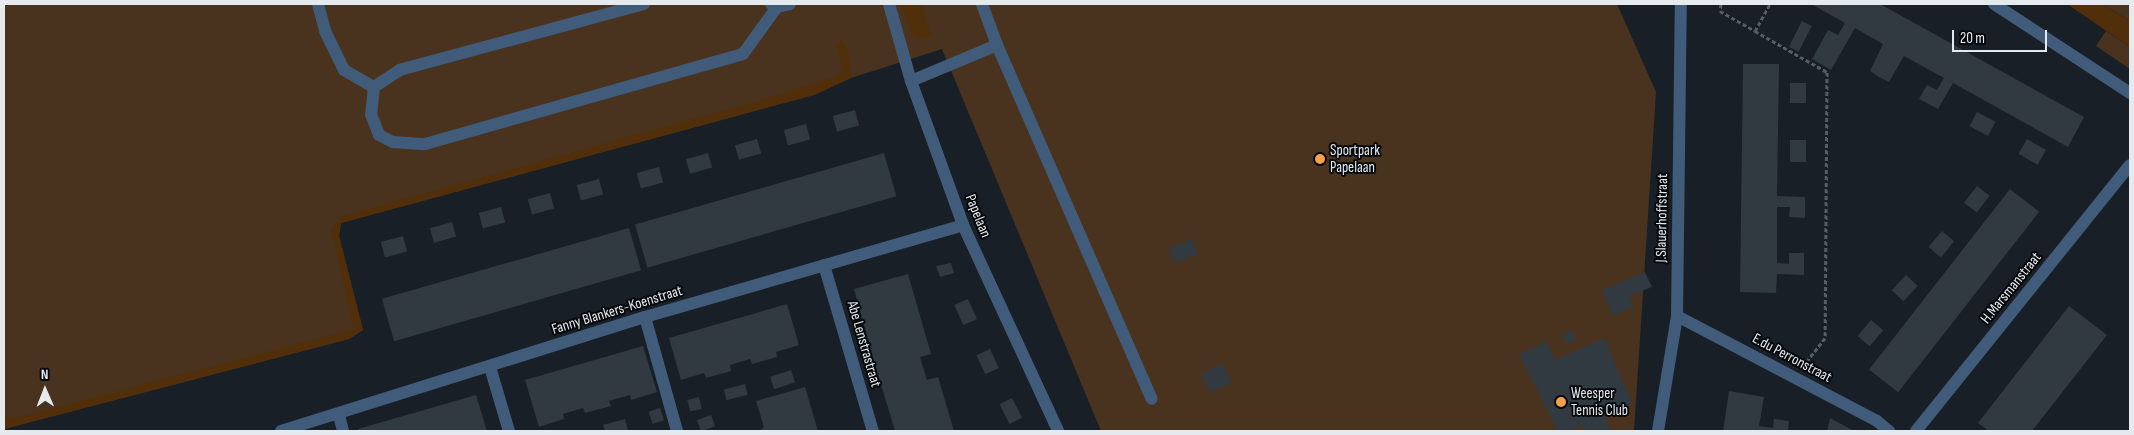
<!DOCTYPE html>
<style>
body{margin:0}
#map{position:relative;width:2134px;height:435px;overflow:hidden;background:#181f27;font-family:"Sofia Sans Condensed",sans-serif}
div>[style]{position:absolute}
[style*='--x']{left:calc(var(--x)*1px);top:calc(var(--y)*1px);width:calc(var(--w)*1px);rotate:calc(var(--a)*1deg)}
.green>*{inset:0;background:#49331f}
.water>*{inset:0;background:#512f0a}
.building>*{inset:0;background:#313941;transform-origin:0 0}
.path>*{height:3px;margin-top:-1.5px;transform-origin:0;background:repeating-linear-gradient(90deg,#575d64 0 4px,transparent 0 6.5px)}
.service>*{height:12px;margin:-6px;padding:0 6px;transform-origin:6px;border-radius:6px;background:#415c7a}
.minor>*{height:12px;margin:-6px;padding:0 6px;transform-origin:6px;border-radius:6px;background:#415c7a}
.dots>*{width:14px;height:14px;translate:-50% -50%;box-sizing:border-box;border:2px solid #06090c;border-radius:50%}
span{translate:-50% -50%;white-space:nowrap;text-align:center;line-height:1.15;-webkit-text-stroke:4px #06090c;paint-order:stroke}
.poi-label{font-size:15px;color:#e5eaef}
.left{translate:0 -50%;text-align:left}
.street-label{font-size:15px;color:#e5eaef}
.frame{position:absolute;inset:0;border:5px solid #e5eaef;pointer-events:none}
.north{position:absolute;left:20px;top:365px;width:50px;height:50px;-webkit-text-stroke:4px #06090c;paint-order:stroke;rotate:359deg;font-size:14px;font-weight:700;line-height:20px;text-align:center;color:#e5eaef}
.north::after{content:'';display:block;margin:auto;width:18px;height:22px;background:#e5eaef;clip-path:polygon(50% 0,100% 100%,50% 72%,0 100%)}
.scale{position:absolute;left:1952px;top:30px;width:95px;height:22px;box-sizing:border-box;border:2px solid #e5eaef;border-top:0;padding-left:6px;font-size:15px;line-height:18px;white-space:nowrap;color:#e5eaef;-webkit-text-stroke:4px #06090c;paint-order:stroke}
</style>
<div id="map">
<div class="green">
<i style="clip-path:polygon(4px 4px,1617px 4px,1656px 92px,1634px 431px,1101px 431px,942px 49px,851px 78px,814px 95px,341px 223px,339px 236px,363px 330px,349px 339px,4px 429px)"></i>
<i style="clip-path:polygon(2102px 4px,2130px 4px,2130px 21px)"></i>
<i style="clip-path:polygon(2106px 31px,2130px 47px,2130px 69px,2096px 46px)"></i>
</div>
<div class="water">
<i style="clip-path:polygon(901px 4px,921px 4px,931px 36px,919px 39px,912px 35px)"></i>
<i style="clip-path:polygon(2067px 4px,2102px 4px,2130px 21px,2130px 47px)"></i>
<i style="clip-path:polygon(842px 39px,849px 54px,851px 78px,814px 95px,341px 223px,339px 236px,363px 330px,349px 339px,4px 429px,4px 416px,14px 418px,354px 329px,331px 230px,342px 216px,772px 97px,839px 75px,842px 65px,836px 45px)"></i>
</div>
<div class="building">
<i style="clip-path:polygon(1811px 4px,1880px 4px,2084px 117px,2068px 147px,1953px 83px,1938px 109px,1919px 99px,1927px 85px,1937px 90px,1944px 78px,1904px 56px,1889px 82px,1879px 77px,1870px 71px,1883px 44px,1855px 28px,1831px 70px,1812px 59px,1828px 30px,1838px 35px,1845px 23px)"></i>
<i style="left:1802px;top:21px;width:11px;height:29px;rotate:27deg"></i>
<i style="clip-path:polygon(1743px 64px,1779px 64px,1777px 196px,1805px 197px,1805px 218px,1789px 217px,1790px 207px,1777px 207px,1777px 263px,1789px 264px,1789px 253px,1804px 253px,1804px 275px,1777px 274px,1776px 293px,1740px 292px)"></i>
<i style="left:1790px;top:83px;width:16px;height:20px"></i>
<i style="left:855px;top:110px;width:16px;height:23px;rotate:75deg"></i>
<i style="left:1977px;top:112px;width:21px;height:16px;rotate:28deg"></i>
<i style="left:806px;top:124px;width:16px;height:23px;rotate:75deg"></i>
<i style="left:757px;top:139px;width:15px;height:23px;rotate:74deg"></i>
<i style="left:2027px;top:139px;width:22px;height:17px;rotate:30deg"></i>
<i style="left:1790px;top:140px;width:16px;height:22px"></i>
<i style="left:708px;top:153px;width:15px;height:23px;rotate:74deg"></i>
<i style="left:884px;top:153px;width:45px;height:259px;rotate:74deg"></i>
<i style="left:659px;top:167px;width:16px;height:23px;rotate:75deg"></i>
<i style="left:599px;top:179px;width:16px;height:23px;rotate:75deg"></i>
<i style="left:1977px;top:186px;width:16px;height:21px;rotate:38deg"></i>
<i style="left:2010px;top:189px;width:37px;height:229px;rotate:38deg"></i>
<i style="left:550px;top:193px;width:16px;height:23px;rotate:75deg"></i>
<i style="left:501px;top:207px;width:16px;height:23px;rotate:75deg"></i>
<i style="left:452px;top:222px;width:15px;height:23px;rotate:74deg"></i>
<i style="left:629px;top:228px;width:44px;height:257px;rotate:74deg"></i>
<i style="left:1942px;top:231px;width:16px;height:21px;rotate:40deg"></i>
<i style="left:403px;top:236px;width:16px;height:23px;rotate:75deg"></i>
<i style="left:1192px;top:239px;width:16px;height:25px;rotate:68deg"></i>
<i style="clip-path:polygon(951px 263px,954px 273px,940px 277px,936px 266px)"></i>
<i style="clip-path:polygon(1645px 272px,1652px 287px,1629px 296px,1633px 306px,1613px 316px,1602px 290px)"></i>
<i style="clip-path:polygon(908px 274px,931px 354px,920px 357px,927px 380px,938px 377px,954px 431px,895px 431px,876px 368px,854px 289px)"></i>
<i style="left:1906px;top:275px;width:16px;height:21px;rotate:43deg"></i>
<i style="left:968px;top:299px;width:22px;height:15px;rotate:66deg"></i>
<i style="clip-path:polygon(787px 304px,799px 345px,776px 352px,777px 357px,752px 364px,750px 359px,730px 365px,731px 371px,706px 378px,704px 373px,681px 380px,669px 338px)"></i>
<i style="clip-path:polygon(2069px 306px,2107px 335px,2032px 431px,1989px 431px,1978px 423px)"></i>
<i style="left:1871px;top:320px;width:16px;height:21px;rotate:40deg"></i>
<i style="left:1572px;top:330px;width:10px;height:11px;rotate:66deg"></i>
<i style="clip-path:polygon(1604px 338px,1632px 403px,1604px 415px,1611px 431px,1585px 431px,1582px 425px,1569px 431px,1558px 431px,1519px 354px,1547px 342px,1555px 360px)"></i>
<i style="clip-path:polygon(643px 346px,657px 392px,631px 400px,630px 395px,609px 401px,611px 406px,585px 413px,583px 408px,563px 414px,564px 419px,539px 427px,525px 380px)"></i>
<i style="left:990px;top:349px;width:21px;height:15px;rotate:65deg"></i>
<i style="left:1223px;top:364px;width:21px;height:24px;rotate:67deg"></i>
<i style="left:791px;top:370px;width:13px;height:22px;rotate:72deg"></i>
<i style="left:745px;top:384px;width:11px;height:22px;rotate:75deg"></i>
<i style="clip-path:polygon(805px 387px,818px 431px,759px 431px,764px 427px,756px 401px)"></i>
<i style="clip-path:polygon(1729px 391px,1764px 397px,1759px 426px,1773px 428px,1774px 419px,1789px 421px,1788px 431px,1723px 431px)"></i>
<i style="clip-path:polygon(476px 395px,487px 431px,359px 431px,358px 429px)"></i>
<i style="left:699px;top:397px;width:12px;height:12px;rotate:76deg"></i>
<i style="left:1012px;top:398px;width:22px;height:14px;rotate:63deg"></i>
<i style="left:660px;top:408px;width:13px;height:12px;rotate:72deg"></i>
<i style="left:711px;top:415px;width:12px;height:15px;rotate:70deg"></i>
<i style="clip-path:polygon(1830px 418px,1854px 431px,1827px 431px)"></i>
<i style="clip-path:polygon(625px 419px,628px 431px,605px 431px,603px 425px)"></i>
</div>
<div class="path">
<i style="--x:1721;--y:4;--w:7;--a:98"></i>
<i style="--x:1720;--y:11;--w:40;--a:29.7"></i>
<i style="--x:1755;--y:31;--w:31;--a:-61"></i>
<i style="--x:1755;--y:31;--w:83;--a:29.7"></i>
<i style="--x:1827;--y:72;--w:266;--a:90.4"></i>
<i style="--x:1825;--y:338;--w:28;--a:128"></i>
</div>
<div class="service">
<i style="--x:318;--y:4;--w:28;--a:75"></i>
<i style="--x:325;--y:31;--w:43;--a:64"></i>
<i style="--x:344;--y:70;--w:34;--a:30"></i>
<i style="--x:644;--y:4;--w:253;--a:164.9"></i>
<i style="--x:400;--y:70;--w:31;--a:147"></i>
<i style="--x:374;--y:87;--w:27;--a:96"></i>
<i style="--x:371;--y:114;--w:22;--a:69"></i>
<i style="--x:379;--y:135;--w:16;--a:27"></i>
<i style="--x:393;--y:142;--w:32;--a:4"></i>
<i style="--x:425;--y:144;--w:330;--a:-15.8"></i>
<i style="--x:743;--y:54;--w:58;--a:-54.1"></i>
<i style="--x:771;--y:4;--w:7;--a:27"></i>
<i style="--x:777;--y:7;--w:13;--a:-13"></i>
<i style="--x:997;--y:45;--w:386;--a:66.4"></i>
<i style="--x:911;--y:81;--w:93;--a:-22.7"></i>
<i style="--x:997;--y:45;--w:44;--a:-110.1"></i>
</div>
<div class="minor">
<i style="--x:889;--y:4;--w:80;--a:74.1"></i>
<i style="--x:911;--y:81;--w:153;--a:70.1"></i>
<i style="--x:963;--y:225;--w:227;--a:65.2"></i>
<i style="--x:1994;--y:4;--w:163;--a:33.2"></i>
<i style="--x:824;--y:265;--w:173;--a:73.6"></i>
<i style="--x:1677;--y:316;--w:226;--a:27.7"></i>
<i style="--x:1877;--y:421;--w:16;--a:40"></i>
<i style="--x:645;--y:317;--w:118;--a:74.3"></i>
<i style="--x:490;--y:367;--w:67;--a:73.5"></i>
<i style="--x:339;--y:415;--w:16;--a:76"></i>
<i style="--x:281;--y:431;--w:381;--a:-17.4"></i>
<i style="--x:645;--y:317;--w:331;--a:-16.1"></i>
<i style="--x:1658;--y:431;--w:117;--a:-80.6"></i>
<i style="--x:1677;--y:316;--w:312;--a:-89.3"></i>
<i style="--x:1916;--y:431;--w:341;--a:-51.2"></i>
</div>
<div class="dots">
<i style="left:1320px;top:159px;background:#f8a14a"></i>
<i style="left:1561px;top:402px;background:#f8a14a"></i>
</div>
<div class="poi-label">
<span class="left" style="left:1330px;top:159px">Sportpark<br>Papelaan</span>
<span class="left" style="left:1571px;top:402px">Weesper<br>Tennis Club</span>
</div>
<div class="street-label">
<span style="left:978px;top:216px;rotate:68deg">Papelaan</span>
<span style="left:1662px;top:218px;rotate:-89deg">J.Slauerhoffstraat</span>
<span style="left:2011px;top:288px;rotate:-51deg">H.Marsmanstraat</span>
<span style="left:617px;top:310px;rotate:-17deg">Fanny Blankers-Koenstraat</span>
<span style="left:864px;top:344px;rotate:74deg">Abe Lenstrastraat</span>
<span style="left:1792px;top:358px;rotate:28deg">E.du Perronstraat</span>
</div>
<div class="frame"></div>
<div class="north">N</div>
<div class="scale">20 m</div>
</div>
